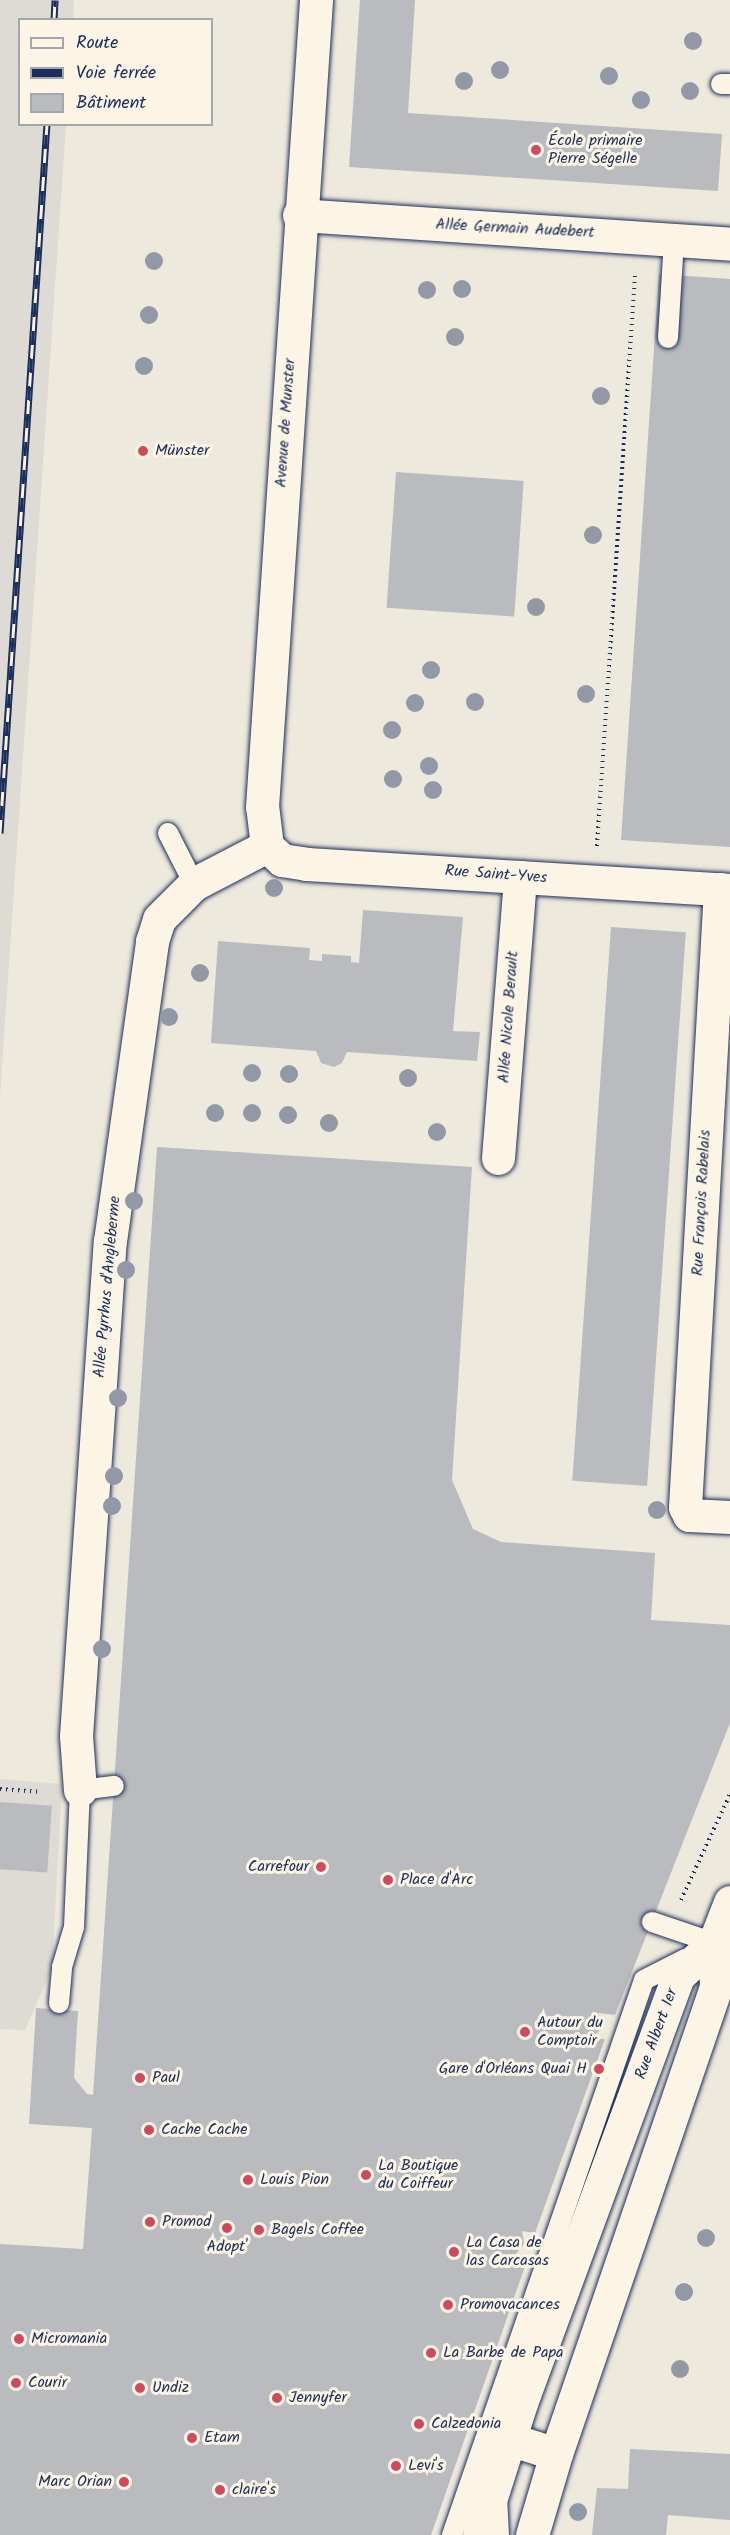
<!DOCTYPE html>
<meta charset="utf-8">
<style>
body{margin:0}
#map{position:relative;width:730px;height:2535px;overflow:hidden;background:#eee9dd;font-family:Kalam,sans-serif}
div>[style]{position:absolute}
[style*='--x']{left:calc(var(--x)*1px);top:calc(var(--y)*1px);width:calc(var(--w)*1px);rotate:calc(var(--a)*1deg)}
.built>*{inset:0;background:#dedbd4}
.building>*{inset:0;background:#babbbe;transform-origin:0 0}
.path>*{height:4px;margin-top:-2px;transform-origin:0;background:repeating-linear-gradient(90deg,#1b2f5e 0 1.5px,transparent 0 6px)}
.roads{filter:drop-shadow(0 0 2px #1b2f5e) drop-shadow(0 0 2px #1b2f5e)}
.lane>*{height:20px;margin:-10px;padding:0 10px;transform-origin:10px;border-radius:10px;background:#fcf5e5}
.street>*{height:33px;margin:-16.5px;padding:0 16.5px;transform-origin:16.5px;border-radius:16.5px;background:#fcf5e5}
.secondary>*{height:33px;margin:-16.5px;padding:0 16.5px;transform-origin:16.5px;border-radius:16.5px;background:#fcf5e5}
.rail>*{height:7px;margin-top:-3.5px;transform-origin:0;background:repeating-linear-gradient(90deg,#fcf5e5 0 14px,#1b2f5e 0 28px);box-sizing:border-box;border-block:2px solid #1b2f5e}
.trees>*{width:18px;height:18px;margin:-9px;border-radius:50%;background:#9398a6}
.dots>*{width:16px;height:16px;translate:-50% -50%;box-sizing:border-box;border:3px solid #fcf5e5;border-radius:50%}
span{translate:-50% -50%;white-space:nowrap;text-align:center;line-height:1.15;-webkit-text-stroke:6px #fcf5e5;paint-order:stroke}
.poi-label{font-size:16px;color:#1b2f5e}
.left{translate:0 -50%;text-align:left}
.right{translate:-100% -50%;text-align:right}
.street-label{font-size:16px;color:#1b2f5e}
.legend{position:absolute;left:18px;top:18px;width:195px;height:108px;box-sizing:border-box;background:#fcf5e5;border:2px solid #a2a6af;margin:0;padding:8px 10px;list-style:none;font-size:18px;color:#1b2f5e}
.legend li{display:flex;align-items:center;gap:12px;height:30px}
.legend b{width:30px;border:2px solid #a2a6af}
</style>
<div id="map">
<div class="built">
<i style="clip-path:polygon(0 0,74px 0,73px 19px,20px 20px,20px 124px,66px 125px,0 1096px)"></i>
<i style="clip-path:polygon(0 1779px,62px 1784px,52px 1969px,25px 2030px,0 2029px)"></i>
</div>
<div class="building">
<i style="clip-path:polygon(360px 0,415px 0,408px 113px,722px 134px,718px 191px,349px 167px)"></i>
<i style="clip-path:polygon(659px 274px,730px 279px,730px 847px,621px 840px)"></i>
<i style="left:396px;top:472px;width:128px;height:136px;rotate:4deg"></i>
<i style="clip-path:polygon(363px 910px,463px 917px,453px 1031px,480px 1032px,477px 1061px,347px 1052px,342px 1063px,334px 1067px,321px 1063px,316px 1051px,211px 1043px,218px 941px,310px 948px,309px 960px,322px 961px,322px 954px,351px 956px,351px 962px,359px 963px)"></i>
<i style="left:611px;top:927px;width:75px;height:555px;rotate:4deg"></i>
<i style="clip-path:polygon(157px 1147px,472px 1167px,452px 1480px,473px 1529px,501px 1542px,655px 1553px,651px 1620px,730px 1625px,730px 1723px,615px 2015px,598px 2013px,604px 2026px,592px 2038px,605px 2039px,535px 2233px,522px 2231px,524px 2244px,515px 2255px,528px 2258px,431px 2535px,0 2535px,0 2244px,83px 2249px,92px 2128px,29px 2124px,36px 2008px,78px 2011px,74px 2078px,87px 2094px,93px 2095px)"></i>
<i style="left:0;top:1802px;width:52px;height:67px;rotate:4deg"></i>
<i style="clip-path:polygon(630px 2449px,730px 2454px,730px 2520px,668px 2515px,666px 2535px,592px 2535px,597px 2488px,628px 2489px)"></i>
</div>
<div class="path">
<i style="--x:597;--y:846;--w:572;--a:-86.19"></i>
<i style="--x:0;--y:1789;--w:41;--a:4.2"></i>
<i style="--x:681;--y:1900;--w:117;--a:-65.2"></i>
</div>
<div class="roads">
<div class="lane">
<i style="--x:721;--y:84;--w:9;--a:0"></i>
<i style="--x:668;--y:338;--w:98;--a:-86.5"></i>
<i style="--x:168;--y:833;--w:57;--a:63"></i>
<i style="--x:652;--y:1922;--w:65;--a:18.7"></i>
<i style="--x:59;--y:2003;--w:36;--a:-85"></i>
<i style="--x:62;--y:1967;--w:42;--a:-73.3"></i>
<i style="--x:74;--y:1927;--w:137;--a:-87.5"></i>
<i style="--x:80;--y:1790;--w:34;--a:-7"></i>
<i style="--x:497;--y:2497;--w:38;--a:87"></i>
<i style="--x:452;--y:2535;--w:587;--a:-70.92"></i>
<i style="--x:644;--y:1980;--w:46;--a:-27.1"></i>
</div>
<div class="street">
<i style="--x:299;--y:215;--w:432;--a:3.8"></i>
<i style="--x:267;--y:846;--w:39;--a:-97"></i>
<i style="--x:262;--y:807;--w:809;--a:-86.17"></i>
<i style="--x:267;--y:846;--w:21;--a:43"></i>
<i style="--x:282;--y:860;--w:25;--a:9"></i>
<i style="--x:307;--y:864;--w:424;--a:3.5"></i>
<i style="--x:720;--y:889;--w:619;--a:93.24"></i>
<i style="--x:685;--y:1507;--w:9;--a:63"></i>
<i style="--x:689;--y:1515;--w:41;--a:2.8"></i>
<i style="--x:498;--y:1158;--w:282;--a:-85.5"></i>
<i style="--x:80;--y:1790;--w:54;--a:-94.2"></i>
<i style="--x:76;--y:1736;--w:496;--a:-86.1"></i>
<i style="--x:110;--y:1241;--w:303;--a:-82"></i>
<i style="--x:152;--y:941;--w:23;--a:-72"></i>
<i style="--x:159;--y:919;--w:49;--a:-45"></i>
<i style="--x:194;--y:884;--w:82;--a:-27.5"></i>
<i style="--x:509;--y:2439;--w:49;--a:17.7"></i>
</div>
<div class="secondary">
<i style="--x:479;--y:2535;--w:139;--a:-72.3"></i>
<i style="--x:521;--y:2403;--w:455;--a:-69.8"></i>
<i style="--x:678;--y:1976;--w:49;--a:-42.5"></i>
<i style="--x:532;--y:2535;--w:84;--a:-73.5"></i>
<i style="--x:556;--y:2454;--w:493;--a:-71.1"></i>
<i style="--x:716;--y:1988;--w:45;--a:-92.5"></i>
<i style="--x:714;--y:1943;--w:44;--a:-68.7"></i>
</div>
</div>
<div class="rail">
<i style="--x:54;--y:20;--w:20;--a:-87"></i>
<i style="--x:0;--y:833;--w:711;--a:-86.21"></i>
</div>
<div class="trees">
<i style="left:693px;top:41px"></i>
<i style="left:500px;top:70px"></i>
<i style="left:609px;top:76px"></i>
<i style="left:464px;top:81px"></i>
<i style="left:690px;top:91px"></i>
<i style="left:641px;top:100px"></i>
<i style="left:154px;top:261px"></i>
<i style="left:462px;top:289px"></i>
<i style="left:427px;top:290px"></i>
<i style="left:149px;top:315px"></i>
<i style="left:455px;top:337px"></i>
<i style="left:144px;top:366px"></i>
<i style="left:601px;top:396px"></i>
<i style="left:593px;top:535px"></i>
<i style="left:536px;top:607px"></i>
<i style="left:431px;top:670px"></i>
<i style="left:586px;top:694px"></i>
<i style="left:475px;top:702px"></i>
<i style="left:415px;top:703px"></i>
<i style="left:392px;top:730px"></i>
<i style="left:429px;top:766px"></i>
<i style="left:393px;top:779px"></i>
<i style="left:433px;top:790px"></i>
<i style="left:274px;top:888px"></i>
<i style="left:200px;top:973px"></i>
<i style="left:169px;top:1017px"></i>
<i style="left:252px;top:1073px"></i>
<i style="left:289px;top:1074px"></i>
<i style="left:408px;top:1078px"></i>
<i style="left:215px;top:1113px"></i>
<i style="left:252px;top:1113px"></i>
<i style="left:288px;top:1115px"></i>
<i style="left:329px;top:1123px"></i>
<i style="left:437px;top:1132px"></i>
<i style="left:134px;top:1201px"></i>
<i style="left:126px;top:1270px"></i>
<i style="left:118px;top:1398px"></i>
<i style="left:114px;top:1476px"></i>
<i style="left:112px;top:1506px"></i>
<i style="left:657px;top:1510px"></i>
<i style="left:102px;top:1649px"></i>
<i style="left:706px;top:2238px"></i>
<i style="left:684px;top:2292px"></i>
<i style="left:680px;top:2369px"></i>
<i style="left:578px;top:2512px"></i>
</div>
<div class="dots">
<i style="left:536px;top:150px;background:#d1495b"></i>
<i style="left:143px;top:451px;background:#d1495b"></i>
<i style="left:321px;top:1867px;background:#d1495b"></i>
<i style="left:388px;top:1880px;background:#d1495b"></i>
<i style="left:525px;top:2032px;background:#d1495b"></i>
<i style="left:599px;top:2069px;background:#d1495b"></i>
<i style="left:140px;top:2078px;background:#d1495b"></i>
<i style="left:149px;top:2130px;background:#d1495b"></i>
<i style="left:366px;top:2175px;background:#d1495b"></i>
<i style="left:248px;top:2180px;background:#d1495b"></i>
<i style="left:150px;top:2222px;background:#d1495b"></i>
<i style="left:227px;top:2228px;background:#d1495b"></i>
<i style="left:259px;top:2230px;background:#d1495b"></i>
<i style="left:454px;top:2252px;background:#d1495b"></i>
<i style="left:448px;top:2305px;background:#d1495b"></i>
<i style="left:19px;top:2339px;background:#d1495b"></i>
<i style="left:431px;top:2353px;background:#d1495b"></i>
<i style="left:16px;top:2383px;background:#d1495b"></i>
<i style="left:140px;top:2388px;background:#d1495b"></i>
<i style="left:277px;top:2398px;background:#d1495b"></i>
<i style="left:419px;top:2424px;background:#d1495b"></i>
<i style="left:192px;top:2438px;background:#d1495b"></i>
<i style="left:396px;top:2466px;background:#d1495b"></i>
<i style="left:124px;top:2482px;background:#d1495b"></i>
<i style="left:220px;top:2490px;background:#d1495b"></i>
</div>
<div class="poi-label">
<span class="left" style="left:548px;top:150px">École primaire<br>Pierre Ségelle</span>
<span class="left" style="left:155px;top:451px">Münster</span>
<span class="right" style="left:309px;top:1867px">Carrefour</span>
<span class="left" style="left:400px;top:1880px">Place d'Arc</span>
<span class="left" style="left:537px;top:2032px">Autour du<br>Comptoir</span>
<span class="right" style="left:587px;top:2069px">Gare d'Orléans Quai H</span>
<span class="left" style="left:152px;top:2078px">Paul</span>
<span class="left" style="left:161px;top:2130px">Cache Cache</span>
<span class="left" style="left:378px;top:2175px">La Boutique<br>du Coiffeur</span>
<span class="left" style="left:260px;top:2180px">Louis Pion</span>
<span class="left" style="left:162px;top:2222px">Promod</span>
<span class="left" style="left:271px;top:2230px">Bagels Coffee</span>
<span class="left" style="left:466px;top:2252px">La Casa de<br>las Carcasas</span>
<span style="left:227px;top:2247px">Adopt'</span>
<span class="left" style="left:460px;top:2305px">Promovacances</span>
<span class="left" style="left:31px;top:2339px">Micromania</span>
<span class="left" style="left:443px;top:2353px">La Barbe de Papa</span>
<span class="left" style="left:28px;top:2383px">Courir</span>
<span class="left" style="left:152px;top:2388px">Undiz</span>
<span class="left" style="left:289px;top:2398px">Jennyfer</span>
<span class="left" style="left:431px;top:2424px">Calzedonia</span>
<span class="left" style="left:204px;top:2438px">Etam</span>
<span class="left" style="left:408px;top:2466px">Levi's</span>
<span class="right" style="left:112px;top:2482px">Marc Orian</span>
<span class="left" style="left:232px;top:2490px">claire's</span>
</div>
<div class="street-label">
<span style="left:515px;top:229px;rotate:3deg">Allée Germain Audebert</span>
<span style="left:286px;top:423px;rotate:-86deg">Avenue de Munster</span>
<span style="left:496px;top:875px;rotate:4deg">Rue Saint-Yves</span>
<span style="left:509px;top:1017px;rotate:-86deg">Allée Nicole Berault</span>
<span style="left:702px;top:1203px;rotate:-87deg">Rue François Rabelais</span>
<span style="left:108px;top:1287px;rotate:-85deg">Allée Pyrrhus d'Angleberme</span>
<span style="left:657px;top:2034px;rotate:-70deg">Rue Albert 1er</span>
</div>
<ul class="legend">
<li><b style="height:8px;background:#fcf5e5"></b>Route</li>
<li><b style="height:8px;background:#1b2f5e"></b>Voie ferrée</li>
<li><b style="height:16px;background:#babbbe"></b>Bâtiment</li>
</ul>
</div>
